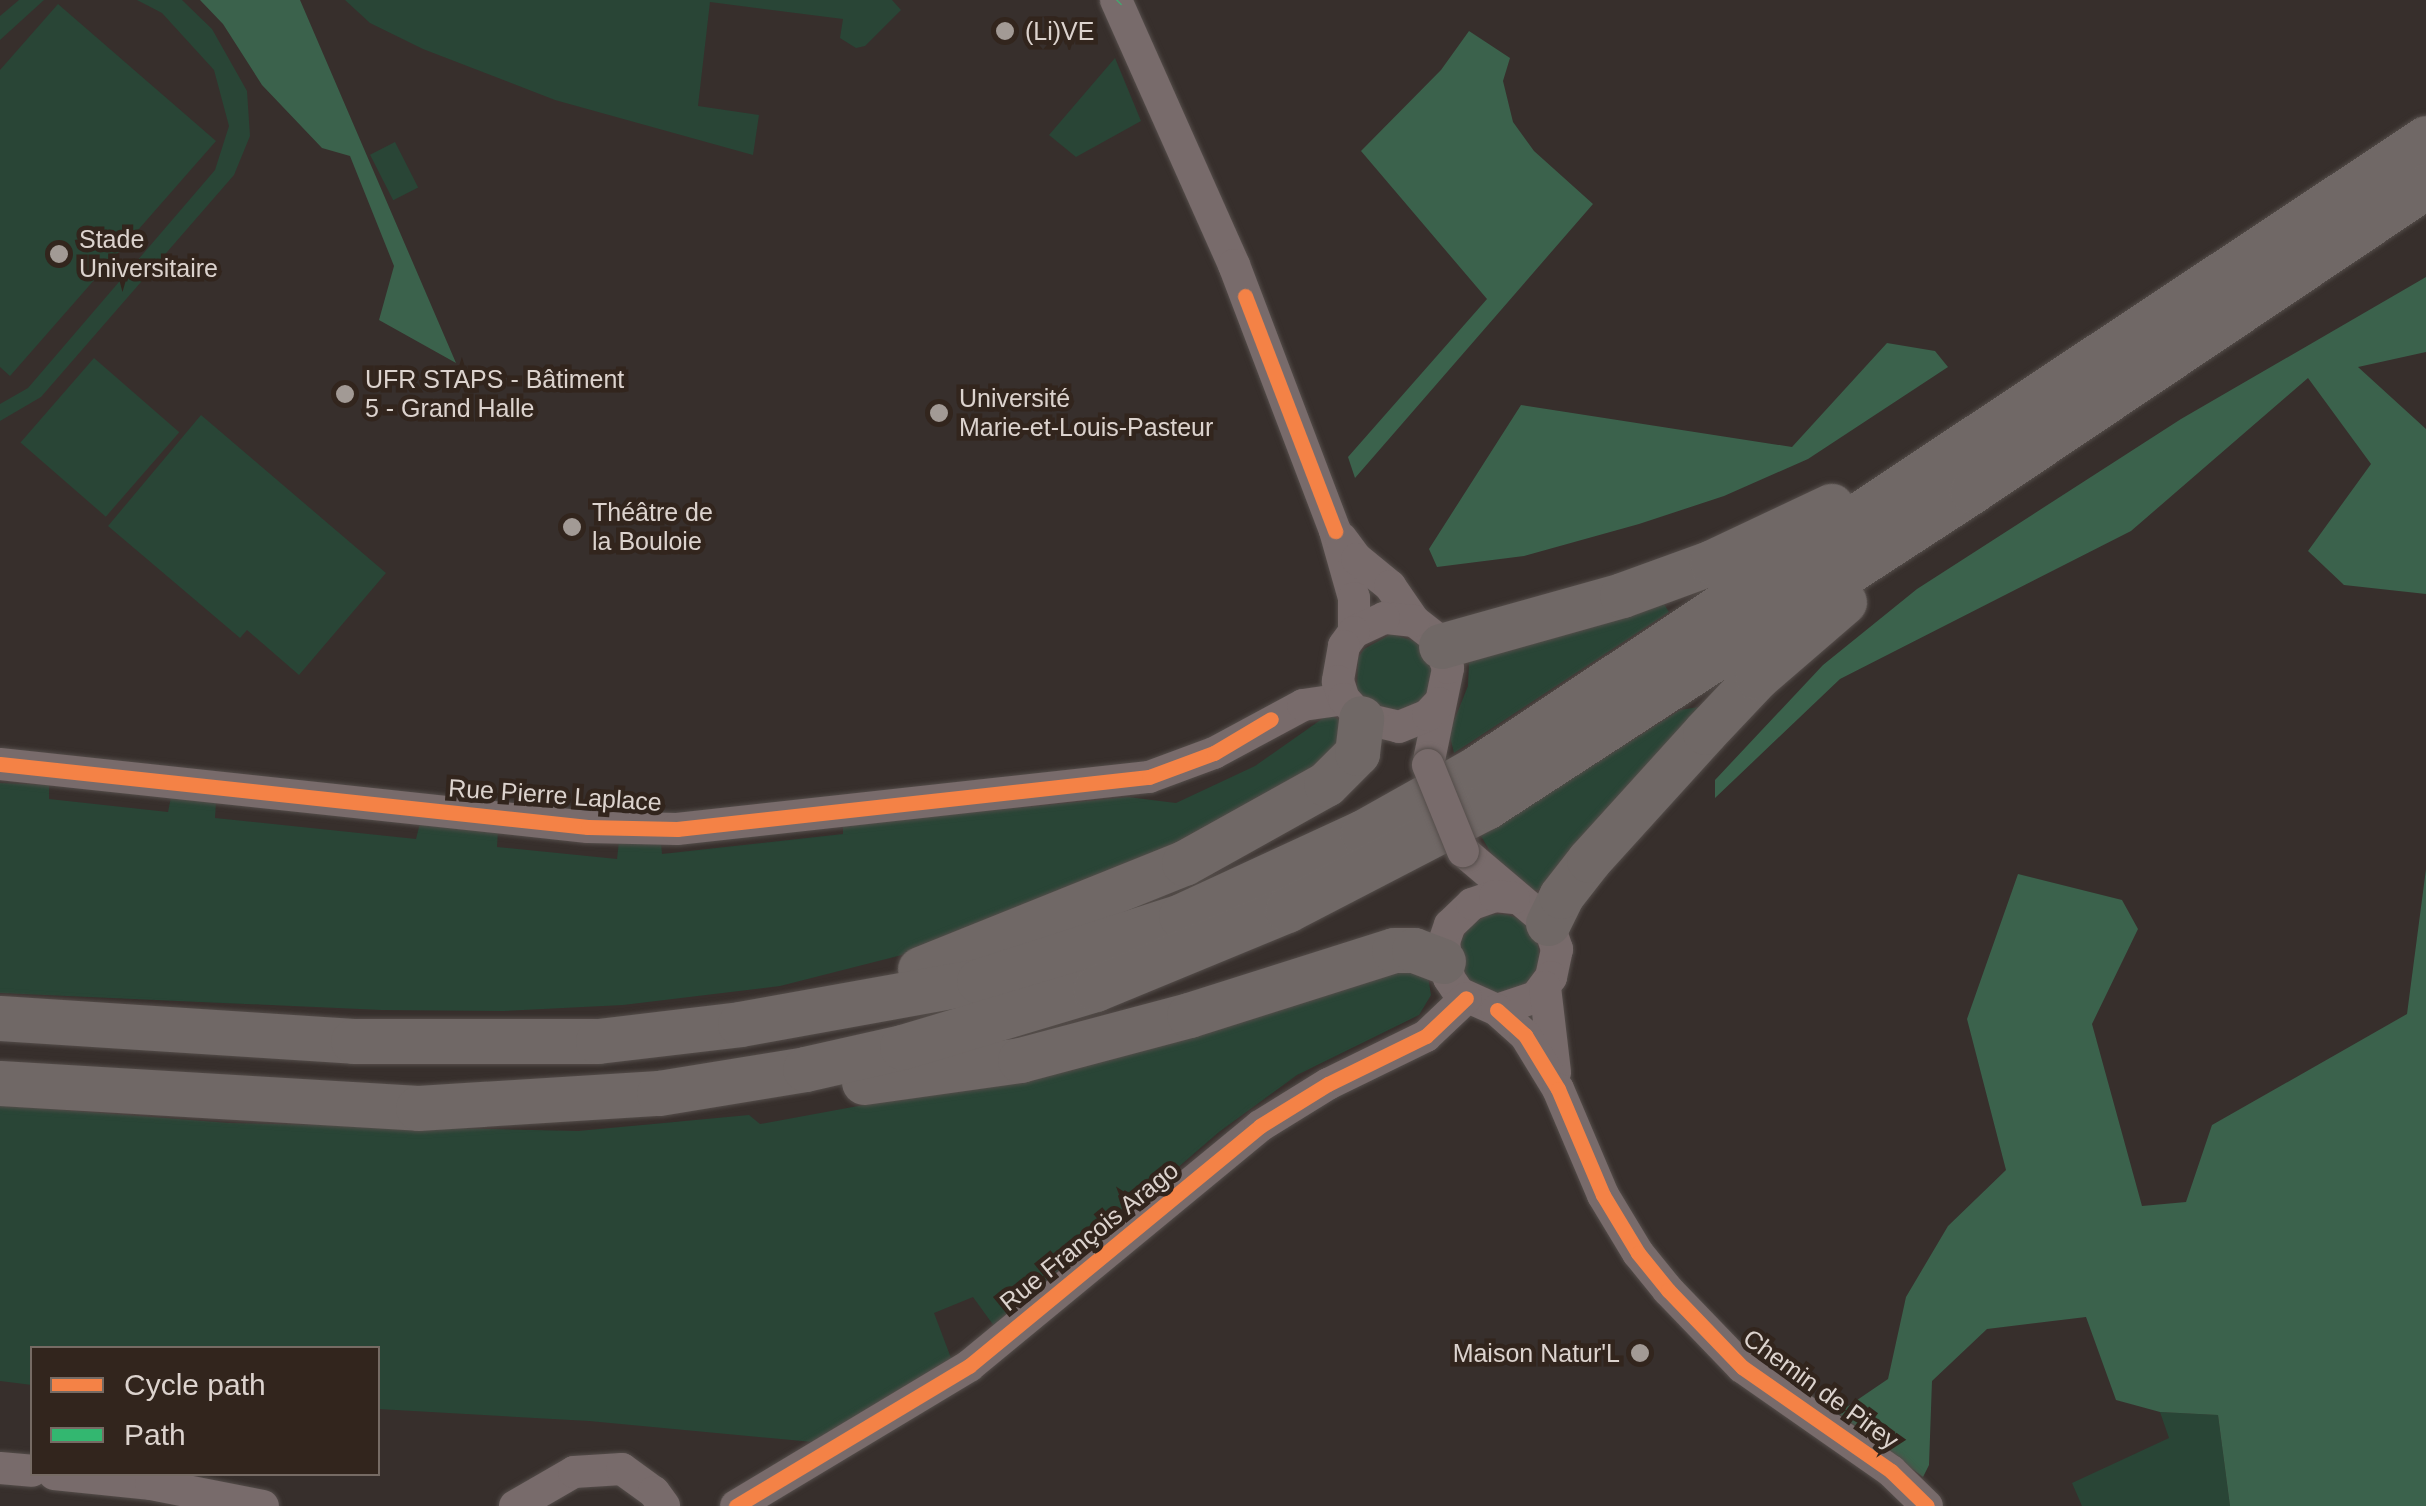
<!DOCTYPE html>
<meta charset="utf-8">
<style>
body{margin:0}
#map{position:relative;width:2426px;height:1506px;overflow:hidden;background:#372f2c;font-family:Arial,sans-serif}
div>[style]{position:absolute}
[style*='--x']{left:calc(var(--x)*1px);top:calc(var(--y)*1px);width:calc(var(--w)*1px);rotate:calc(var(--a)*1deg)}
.green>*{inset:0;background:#294536;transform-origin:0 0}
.round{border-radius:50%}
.forest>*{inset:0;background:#3b624c}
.roads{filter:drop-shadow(0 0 2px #544d4a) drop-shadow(0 0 2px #544d4a)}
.minor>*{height:32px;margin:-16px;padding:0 16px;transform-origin:16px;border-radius:16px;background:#786b6b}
.highway>*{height:45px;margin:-22.5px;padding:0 22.5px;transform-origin:22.5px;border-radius:22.5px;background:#706866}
.bridges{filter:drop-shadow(0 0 2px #544d4a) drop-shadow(0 0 2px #544d4a)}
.minor-bridge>*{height:32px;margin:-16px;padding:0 16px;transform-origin:16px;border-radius:16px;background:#786b6b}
.quiet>*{height:12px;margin-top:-6px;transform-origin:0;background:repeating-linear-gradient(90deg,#33b770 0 25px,transparent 0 37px)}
.cycleway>*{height:15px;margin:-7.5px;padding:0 7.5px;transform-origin:7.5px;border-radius:7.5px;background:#f48246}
.dots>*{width:28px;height:28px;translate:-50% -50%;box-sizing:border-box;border:5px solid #32251d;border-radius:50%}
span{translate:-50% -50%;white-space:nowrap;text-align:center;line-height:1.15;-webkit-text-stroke:9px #32251d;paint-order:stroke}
.poi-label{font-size:25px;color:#dcd3ce}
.left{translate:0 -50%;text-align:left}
.right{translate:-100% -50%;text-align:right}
.street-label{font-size:25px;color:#dcd3ce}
.legend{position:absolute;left:30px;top:1346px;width:350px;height:130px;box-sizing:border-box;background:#32251d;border:2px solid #766b64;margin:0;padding:12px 18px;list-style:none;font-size:30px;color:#dcd3ce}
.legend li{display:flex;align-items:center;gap:20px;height:50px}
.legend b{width:50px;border:2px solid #766b64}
</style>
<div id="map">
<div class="green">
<i style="clip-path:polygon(19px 0,44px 0,0 40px,0 16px)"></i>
<i style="clip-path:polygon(137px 0,182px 0,212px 29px,247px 91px,250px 136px,234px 175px,41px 397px,0 421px,0 404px,28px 388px,215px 170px,229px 126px,214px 70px,162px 13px)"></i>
<i style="clip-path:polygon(345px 0,892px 0,901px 10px,865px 46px,856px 48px,840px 38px,843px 19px,710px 2px,698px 106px,759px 115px,753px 155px,555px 100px,423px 49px,370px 23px)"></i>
<i style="clip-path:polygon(58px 4px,216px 141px,10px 376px,0 367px,0 70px)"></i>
<i style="clip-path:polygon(1115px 58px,1141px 121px,1076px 157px,1049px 135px)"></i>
<i style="left:395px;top:142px;width:51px;height:28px;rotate:63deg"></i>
<i style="left:94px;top:358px;width:113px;height:112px;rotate:41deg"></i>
<i style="clip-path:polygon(201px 415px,386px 573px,299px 675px,247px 630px,240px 638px,108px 526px)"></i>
<i style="clip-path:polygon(1662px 601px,1669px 612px,1454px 753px,1449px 733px,1468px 686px,1469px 662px)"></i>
<i style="clip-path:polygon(1391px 634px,1421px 643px,1436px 681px,1410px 713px,1370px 707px,1357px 689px,1358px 658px,1364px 649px)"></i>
<i style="clip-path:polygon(1711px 705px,1544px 890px,1533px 890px,1501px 870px,1481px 836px,1680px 710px)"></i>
<i style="clip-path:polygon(1329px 714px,1341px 721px,1341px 751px,1203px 835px,961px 940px,780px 986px,623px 1005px,504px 1011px,382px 1010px,0 993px,0 783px,49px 785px,49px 799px,168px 812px,171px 797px,216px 802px,215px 818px,416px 839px,420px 823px,498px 830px,497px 847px,617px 859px,619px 841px,661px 843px,662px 854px,843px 834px,843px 825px,1128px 797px,1176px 803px,1255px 766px)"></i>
<i class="round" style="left:1459px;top:914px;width:80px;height:80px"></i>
<i style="clip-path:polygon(1401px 963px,1428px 976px,1431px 995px,1419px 1015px,1297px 1075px,1219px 1132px,994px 1326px,973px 1297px,934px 1313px,951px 1358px,813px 1442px,589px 1421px,378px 1409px,378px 1348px,32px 1348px,32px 1385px,0 1381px,0 1105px,229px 1123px,578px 1131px,749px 1115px,760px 1124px,1058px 1069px)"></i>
<i style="clip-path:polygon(2160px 1412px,2218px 1415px,2230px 1506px,2082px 1506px,2072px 1483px,2169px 1438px)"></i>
</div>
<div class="forest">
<i style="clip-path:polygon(200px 0,300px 0,456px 363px,379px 320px,394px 266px,350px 156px,322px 148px,262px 85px,223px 24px)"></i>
<i style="clip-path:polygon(1469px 31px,1510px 58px,1503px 81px,1513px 122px,1534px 151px,1593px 204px,1355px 478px,1348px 457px,1487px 299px,1361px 151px,1441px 70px)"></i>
<i style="clip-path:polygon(2426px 277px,2426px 352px,2358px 367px,2426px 429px,2426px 594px,2344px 585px,2308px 551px,2371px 464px,2308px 378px,2131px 531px,1840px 679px,1715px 798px,1715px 780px,1823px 665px,1917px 589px,2181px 419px)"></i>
<i style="clip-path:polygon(1887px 343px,1935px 351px,1948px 367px,1808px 459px,1724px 496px,1639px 524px,1524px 556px,1437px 567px,1429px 549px,1521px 405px,1792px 447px)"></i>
<i style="clip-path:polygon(2426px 869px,2426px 1506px,2230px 1506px,2218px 1415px,2160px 1412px,2116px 1400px,2086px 1317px,1987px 1329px,1932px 1381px,1929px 1465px,1923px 1477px,1838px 1413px,1888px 1379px,1906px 1297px,1948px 1226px,2006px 1170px,1967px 1019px,2018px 874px,2122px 900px,2138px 929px,2092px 1024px,2142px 1206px,2186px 1202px,2212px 1125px,2407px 1014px)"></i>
</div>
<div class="roads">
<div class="minor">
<i style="--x:1116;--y:0;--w:290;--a:66"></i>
<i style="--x:1234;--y:265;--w:285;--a:69.2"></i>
<i style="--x:1335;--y:531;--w:70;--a:74.2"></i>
<i style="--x:1354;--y:598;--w:34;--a:90"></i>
<i style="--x:1341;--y:538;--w:26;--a:53"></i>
<i style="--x:1357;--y:559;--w:43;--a:39.3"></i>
<i style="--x:1390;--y:586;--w:42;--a:55.6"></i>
<i style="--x:0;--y:764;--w:591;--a:6.12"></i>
<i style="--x:588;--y:827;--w:89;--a:1.3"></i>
<i style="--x:677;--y:829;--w:475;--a:-6.3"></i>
<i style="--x:1149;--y:777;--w:69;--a:-20.3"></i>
<i style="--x:1214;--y:753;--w:101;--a:-28.3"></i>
<i style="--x:1303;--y:705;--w:41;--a:-8.3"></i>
<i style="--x:1428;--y:765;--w:99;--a:-78.3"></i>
<i style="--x:1448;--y:668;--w:32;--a:-112"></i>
<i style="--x:1436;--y:638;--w:28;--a:-142"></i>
<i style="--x:1414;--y:621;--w:30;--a:-174"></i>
<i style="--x:1384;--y:618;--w:33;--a:155"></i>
<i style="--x:1354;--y:632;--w:17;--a:126"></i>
<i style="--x:1344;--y:646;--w:36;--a:100"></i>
<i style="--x:1338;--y:681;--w:19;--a:72"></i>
<i style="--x:1344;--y:699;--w:25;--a:48"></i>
<i style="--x:1361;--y:718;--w:39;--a:13"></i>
<i style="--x:1399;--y:727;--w:31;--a:-22"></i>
<i style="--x:1428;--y:715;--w:16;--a:-47"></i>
<i style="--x:1463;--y:851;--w:111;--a:40.3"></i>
<i style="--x:1548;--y:923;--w:28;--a:71"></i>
<i style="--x:1557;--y:949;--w:29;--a:102"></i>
<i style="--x:1551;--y:977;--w:25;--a:127"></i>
<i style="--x:1536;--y:997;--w:41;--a:161.6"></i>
<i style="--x:1497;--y:1010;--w:42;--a:-155.9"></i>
<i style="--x:1459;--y:993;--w:18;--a:-124"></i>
<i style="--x:1449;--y:978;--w:36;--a:-98"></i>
<i style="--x:1444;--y:942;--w:18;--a:-71"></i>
<i style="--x:1450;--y:925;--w:30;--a:-44"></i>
<i style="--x:1472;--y:904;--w:24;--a:-19"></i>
<i style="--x:1495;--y:896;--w:19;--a:6"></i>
<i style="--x:1545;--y:987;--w:86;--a:83.3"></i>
<i style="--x:1497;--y:1010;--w:38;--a:42"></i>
<i style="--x:1525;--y:1035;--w:63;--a:58.6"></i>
<i style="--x:1558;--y:1089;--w:115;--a:67"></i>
<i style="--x:1603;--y:1195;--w:68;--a:58.9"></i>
<i style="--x:1638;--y:1253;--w:48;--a:51"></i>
<i style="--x:1668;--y:1290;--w:107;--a:46.1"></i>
<i style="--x:1742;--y:1367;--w:182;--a:34.9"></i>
<i style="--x:1891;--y:1471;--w:50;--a:44.2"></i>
<i style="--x:0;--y:1468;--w:32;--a:5"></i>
<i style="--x:54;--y:1474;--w:98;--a:5.9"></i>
<i style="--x:151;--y:1484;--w:114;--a:11.1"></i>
<i style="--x:515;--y:1506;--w:68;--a:-30"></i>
<i style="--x:574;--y:1472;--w:48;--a:-3.6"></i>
<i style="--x:622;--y:1469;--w:39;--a:36"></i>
<i style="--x:654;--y:1492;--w:17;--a:54"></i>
<i style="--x:736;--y:1506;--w:272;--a:-31"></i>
<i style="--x:969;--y:1366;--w:377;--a:-39.5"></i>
<i style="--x:1260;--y:1126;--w:80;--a:-31.7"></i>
<i style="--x:1328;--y:1084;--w:109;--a:-26.1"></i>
<i style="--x:1426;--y:1036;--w:55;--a:-43.5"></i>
</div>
<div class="highway">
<i style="--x:1441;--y:646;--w:188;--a:-15.7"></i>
<i style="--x:1622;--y:595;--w:96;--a:-20.1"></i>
<i style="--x:1712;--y:562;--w:132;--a:-25.2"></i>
<i style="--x:1548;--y:923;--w:30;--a:-64"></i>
<i style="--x:1561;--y:896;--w:46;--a:-52.1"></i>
<i style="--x:1589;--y:860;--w:173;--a:-47.8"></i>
<i style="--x:1705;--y:732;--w:76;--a:-46.6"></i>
<i style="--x:1757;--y:677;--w:115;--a:-40.8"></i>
<i style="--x:920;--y:969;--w:284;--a:-21.9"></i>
<i style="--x:1184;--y:863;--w:162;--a:-29.1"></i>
<i style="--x:1326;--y:784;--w:44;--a:-45"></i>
<i style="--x:1357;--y:753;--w:35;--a:-83"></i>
<i style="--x:0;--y:1018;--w:354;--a:3.7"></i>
<i style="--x:353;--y:1041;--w:245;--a:0"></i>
<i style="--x:598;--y:1041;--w:143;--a:-6.8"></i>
<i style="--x:740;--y:1024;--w:243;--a:-10.2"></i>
<i style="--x:979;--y:981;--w:212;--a:-17.8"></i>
<i style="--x:1181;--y:916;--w:200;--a:-24.8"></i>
<i style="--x:1363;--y:832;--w:131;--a:-29.3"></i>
<i style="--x:1477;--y:768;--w:1139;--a:-33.58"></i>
<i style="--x:864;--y:1082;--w:158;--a:-8"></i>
<i style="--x:1020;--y:1060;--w:175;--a:-14.9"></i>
<i style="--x:1189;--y:1015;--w:215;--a:-17.6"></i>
<i style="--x:1394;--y:950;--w:20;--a:0"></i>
<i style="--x:1414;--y:950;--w:31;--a:21"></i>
<i style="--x:0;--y:1083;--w:419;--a:3.4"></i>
<i style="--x:418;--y:1108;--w:241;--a:-3.6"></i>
<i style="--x:659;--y:1093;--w:148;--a:-9.3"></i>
<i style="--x:805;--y:1069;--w:99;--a:-12.8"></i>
<i style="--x:902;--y:1047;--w:202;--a:-16.7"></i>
<i style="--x:1095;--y:989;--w:208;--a:-22.4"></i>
<i style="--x:1287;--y:910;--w:224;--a:-27.4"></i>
<i style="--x:1486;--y:807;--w:580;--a:-33.03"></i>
<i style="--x:1972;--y:491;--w:547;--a:-33.89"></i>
</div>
</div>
<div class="bridges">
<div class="minor-bridge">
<i style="--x:1428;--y:765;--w:93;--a:67.9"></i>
</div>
</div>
<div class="quiet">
<i style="--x:1117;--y:1;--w:1;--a:-45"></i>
</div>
<div class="cycleway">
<i style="--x:1245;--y:296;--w:252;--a:69"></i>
<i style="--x:0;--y:764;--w:591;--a:6.12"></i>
<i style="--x:588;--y:827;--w:89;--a:1.3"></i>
<i style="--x:677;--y:829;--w:475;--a:-6.3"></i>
<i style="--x:1149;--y:777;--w:69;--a:-20.3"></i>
<i style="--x:1214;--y:753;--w:66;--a:-30.8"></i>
<i style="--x:1497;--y:1010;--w:38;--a:42"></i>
<i style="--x:1525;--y:1035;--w:63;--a:58.6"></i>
<i style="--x:1558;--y:1089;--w:115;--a:67"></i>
<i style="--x:1603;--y:1195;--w:68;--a:58.9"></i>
<i style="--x:1638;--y:1253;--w:48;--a:51"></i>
<i style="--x:1668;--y:1290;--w:107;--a:46.1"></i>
<i style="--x:1742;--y:1367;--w:182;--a:34.9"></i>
<i style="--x:1891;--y:1471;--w:50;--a:44.2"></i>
<i style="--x:736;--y:1506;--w:272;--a:-31"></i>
<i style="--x:969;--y:1366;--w:377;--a:-39.5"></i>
<i style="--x:1260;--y:1126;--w:80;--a:-31.7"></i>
<i style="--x:1328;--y:1084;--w:109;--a:-26.1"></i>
<i style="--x:1426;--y:1036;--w:55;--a:-43.5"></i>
</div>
<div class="dots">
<i style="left:1005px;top:31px;background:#a29a95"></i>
<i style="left:59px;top:254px;background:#a29a95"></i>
<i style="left:345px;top:394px;background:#a29a95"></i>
<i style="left:939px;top:413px;background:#a29a95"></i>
<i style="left:572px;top:527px;background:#a29a95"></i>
<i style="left:1640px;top:1353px;background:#a29a95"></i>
</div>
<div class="poi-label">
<span class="left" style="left:1025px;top:31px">(Li)VE</span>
<span class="left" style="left:79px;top:254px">Stade<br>Universitaire</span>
<span class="left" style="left:365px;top:394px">UFR STAPS - Bâtiment<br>5 - Grand Halle</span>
<span class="left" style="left:959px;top:413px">Université<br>Marie-et-Louis-Pasteur</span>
<span class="left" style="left:592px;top:527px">Théâtre de<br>la Bouloie</span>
<span class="right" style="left:1620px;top:1353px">Maison Natur'L</span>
</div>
<div class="street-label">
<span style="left:555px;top:795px;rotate:4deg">Rue Pierre Laplace</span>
<span style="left:1089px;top:1236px;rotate:-39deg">Rue François Arago</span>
<span style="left:1821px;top:1389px;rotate:36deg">Chemin de Pirey</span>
</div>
<ul class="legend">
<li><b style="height:12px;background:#f48246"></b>Cycle path</li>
<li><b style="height:12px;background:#33b770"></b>Path</li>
</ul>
</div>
